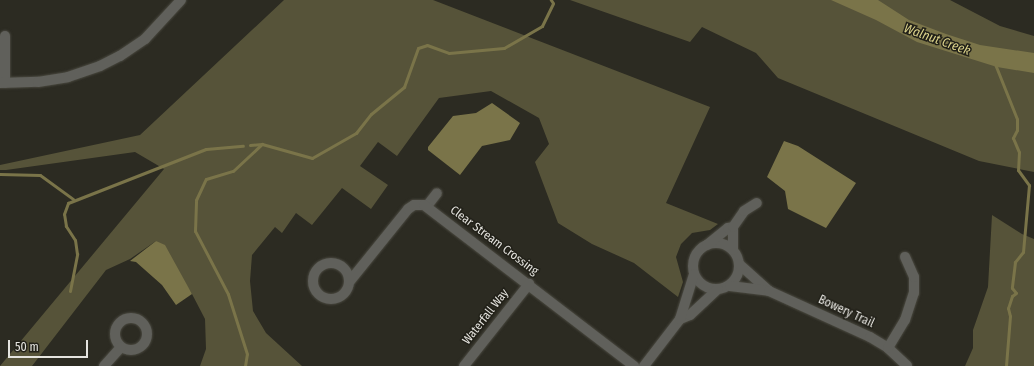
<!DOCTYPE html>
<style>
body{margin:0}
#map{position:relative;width:1034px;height:366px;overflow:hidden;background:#2c2b22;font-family:"Fira Sans Condensed",sans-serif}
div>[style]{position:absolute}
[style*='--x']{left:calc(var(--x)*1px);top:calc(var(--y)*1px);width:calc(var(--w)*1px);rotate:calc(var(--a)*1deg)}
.green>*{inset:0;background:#565339}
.water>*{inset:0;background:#7a7449}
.stream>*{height:3px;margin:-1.5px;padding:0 1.5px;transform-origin:1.5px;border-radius:1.5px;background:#7a7449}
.roads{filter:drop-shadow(0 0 1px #4a4940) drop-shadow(0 0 1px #4a4940)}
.minor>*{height:10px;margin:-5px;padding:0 5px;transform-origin:5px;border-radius:5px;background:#60605b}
.minor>.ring{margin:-5px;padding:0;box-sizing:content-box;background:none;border:10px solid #60605b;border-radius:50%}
span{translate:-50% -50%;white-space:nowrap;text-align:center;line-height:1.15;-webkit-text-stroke:3px #222119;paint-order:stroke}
.street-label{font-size:12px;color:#e5e4df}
.water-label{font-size:13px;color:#dcd38b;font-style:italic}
.scale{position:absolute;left:8px;top:340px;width:80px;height:18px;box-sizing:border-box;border:2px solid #e5e4df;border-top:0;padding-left:5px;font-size:12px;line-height:14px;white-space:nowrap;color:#e5e4df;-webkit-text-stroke:3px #222119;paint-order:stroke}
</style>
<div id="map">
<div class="green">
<i style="clip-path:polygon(284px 0,433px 0,710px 107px,666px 203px,718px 224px,710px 230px,692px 233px,681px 244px,676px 257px,683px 282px,678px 297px,634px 263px,592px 244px,558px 223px,535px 162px,549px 144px,539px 118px,491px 91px,439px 98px,397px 156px,378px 142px,360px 166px,388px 185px,371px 209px,342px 188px,312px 225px,296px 213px,282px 233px,275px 227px,252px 255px,250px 281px,253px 311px,266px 333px,302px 366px,200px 366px,206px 349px,205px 319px,192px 294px,156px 241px,130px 259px,106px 270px,32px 366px,0 366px,164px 169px,135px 152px,6px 170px,0 170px,0 165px,140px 135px)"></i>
<i style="clip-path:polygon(570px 0,950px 0,1000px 26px,1034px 36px,1034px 172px,979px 161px,778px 78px,756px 53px,702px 27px,690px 42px)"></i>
<i style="clip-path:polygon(992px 215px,1022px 234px,1034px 239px,1034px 366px,965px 366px,973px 348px,973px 330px,988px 287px)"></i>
</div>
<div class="water">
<i style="clip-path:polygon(831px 0,878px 0,909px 20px,946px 34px,980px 45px,1034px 53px,1034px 73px,997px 67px,917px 42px,876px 20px)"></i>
<i style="clip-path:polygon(492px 103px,520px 123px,510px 140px,482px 146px,460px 175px,428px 150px,428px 147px,453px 116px,476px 113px)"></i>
<i style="clip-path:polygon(784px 141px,798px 146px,856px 183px,826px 228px,788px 209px,785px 191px,767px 177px)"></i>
<i style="clip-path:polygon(156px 241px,165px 245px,192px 294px,176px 305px,162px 285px,136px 262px,130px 261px)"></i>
</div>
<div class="stream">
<i style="--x:995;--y:64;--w:59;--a:68.2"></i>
<i style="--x:1017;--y:119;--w:11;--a:90"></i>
<i style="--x:1017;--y:130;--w:9;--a:117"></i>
<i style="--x:1013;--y:138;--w:15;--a:67"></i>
<i style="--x:1019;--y:152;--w:18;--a:93"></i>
<i style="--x:1018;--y:170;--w:19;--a:54"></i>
<i style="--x:1029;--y:185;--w:67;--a:95.1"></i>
<i style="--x:1023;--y:252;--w:13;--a:129"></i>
<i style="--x:1015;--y:262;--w:26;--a:97"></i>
<i style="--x:1012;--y:288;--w:6;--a:51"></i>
<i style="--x:1016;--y:293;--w:5;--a:143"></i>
<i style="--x:1012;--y:296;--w:13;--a:108"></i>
<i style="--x:1008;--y:308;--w:8;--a:76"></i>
<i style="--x:1010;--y:316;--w:50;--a:94.6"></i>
<i style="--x:250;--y:145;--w:12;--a:-5"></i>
<i style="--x:0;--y:174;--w:40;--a:1.4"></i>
<i style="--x:40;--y:175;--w:41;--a:36"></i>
<i style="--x:70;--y:291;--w:38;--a:-79"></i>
<i style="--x:77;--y:254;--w:14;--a:-98"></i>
<i style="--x:75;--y:240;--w:17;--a:-123"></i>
<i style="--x:66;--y:226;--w:12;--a:-99"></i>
<i style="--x:64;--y:214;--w:12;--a:-70"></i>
<i style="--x:68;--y:203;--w:148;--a:-21.4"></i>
<i style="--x:206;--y:149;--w:37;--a:-5"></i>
<i style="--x:245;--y:366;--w:12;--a:-81"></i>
<i style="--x:247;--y:354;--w:63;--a:-107.6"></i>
<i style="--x:228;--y:294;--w:71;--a:-117.6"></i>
<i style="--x:195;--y:231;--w:31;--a:-88"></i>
<i style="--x:196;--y:200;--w:23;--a:-65"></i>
<i style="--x:206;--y:179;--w:28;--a:-17"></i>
<i style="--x:233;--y:171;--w:40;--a:-43"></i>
<i style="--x:262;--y:144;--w:52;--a:15.6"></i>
<i style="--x:312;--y:158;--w:51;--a:-29.6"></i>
<i style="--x:356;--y:133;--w:24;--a:-52"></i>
<i style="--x:371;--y:114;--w:43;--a:-39.3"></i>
<i style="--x:404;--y:87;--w:41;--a:-70.3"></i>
<i style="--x:418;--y:48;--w:9;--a:-18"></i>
<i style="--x:427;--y:45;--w:23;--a:20"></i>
<i style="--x:449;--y:53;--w:55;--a:-5.2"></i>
<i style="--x:504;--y:48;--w:44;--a:-30.1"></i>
<i style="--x:542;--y:26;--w:25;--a:-64"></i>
<i style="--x:553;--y:3;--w:4;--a:-124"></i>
</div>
<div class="roads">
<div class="minor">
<i style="--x:5;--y:36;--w:47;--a:90"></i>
<i style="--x:0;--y:83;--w:38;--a:-2"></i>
<i style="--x:38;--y:82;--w:30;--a:-9"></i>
<i style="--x:68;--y:77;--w:34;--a:-19"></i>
<i style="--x:100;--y:66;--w:22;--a:-27"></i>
<i style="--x:120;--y:56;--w:30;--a:-34"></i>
<i style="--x:145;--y:39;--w:53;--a:-47.3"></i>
<i style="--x:427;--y:206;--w:16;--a:-52"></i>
<i class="ring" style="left:693px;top:243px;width:36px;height:36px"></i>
<i style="--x:707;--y:245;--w:27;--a:-39"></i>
<i style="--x:728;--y:228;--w:5;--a:-11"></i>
<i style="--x:733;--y:250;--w:23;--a:-90"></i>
<i style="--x:733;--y:227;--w:19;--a:-55"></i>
<i style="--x:744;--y:211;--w:15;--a:-32"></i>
<i class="ring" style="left:313px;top:263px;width:26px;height:26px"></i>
<i style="--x:739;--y:264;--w:40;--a:42"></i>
<i style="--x:350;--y:281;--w:92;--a:-51.1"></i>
<i style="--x:408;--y:209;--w:7;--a:-34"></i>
<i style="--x:414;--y:205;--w:10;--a:0"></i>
<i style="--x:424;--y:205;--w:265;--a:37.5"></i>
<i style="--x:730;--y:286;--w:39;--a:7"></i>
<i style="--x:769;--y:291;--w:111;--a:24.5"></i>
<i style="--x:870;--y:337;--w:21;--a:31"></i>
<i style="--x:888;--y:348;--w:26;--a:43"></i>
<i class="ring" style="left:115px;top:318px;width:22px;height:22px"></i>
<i style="--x:680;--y:319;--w:11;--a:-22"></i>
<i style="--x:690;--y:315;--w:38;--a:-43"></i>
<i style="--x:888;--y:348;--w:33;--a:-59"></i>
<i style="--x:905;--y:320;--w:28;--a:-72"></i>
<i style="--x:914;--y:293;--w:16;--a:-90"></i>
<i style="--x:914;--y:277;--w:22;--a:-114"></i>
<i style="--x:104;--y:366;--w:25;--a:-48"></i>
<i style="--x:464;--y:366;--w:105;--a:-51.6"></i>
<i style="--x:644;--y:366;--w:59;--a:-52.5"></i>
<i style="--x:680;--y:319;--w:47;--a:-72.7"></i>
</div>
</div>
<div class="street-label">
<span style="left:494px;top:241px;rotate:37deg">Clear Stream Crossing</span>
<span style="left:846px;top:312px;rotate:25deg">Bowery Trail</span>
<span style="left:486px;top:317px;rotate:-52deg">Waterfall Way</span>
</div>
<div class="water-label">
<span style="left:937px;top:40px;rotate:20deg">Walnut Creek</span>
</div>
<div class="scale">50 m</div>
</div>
